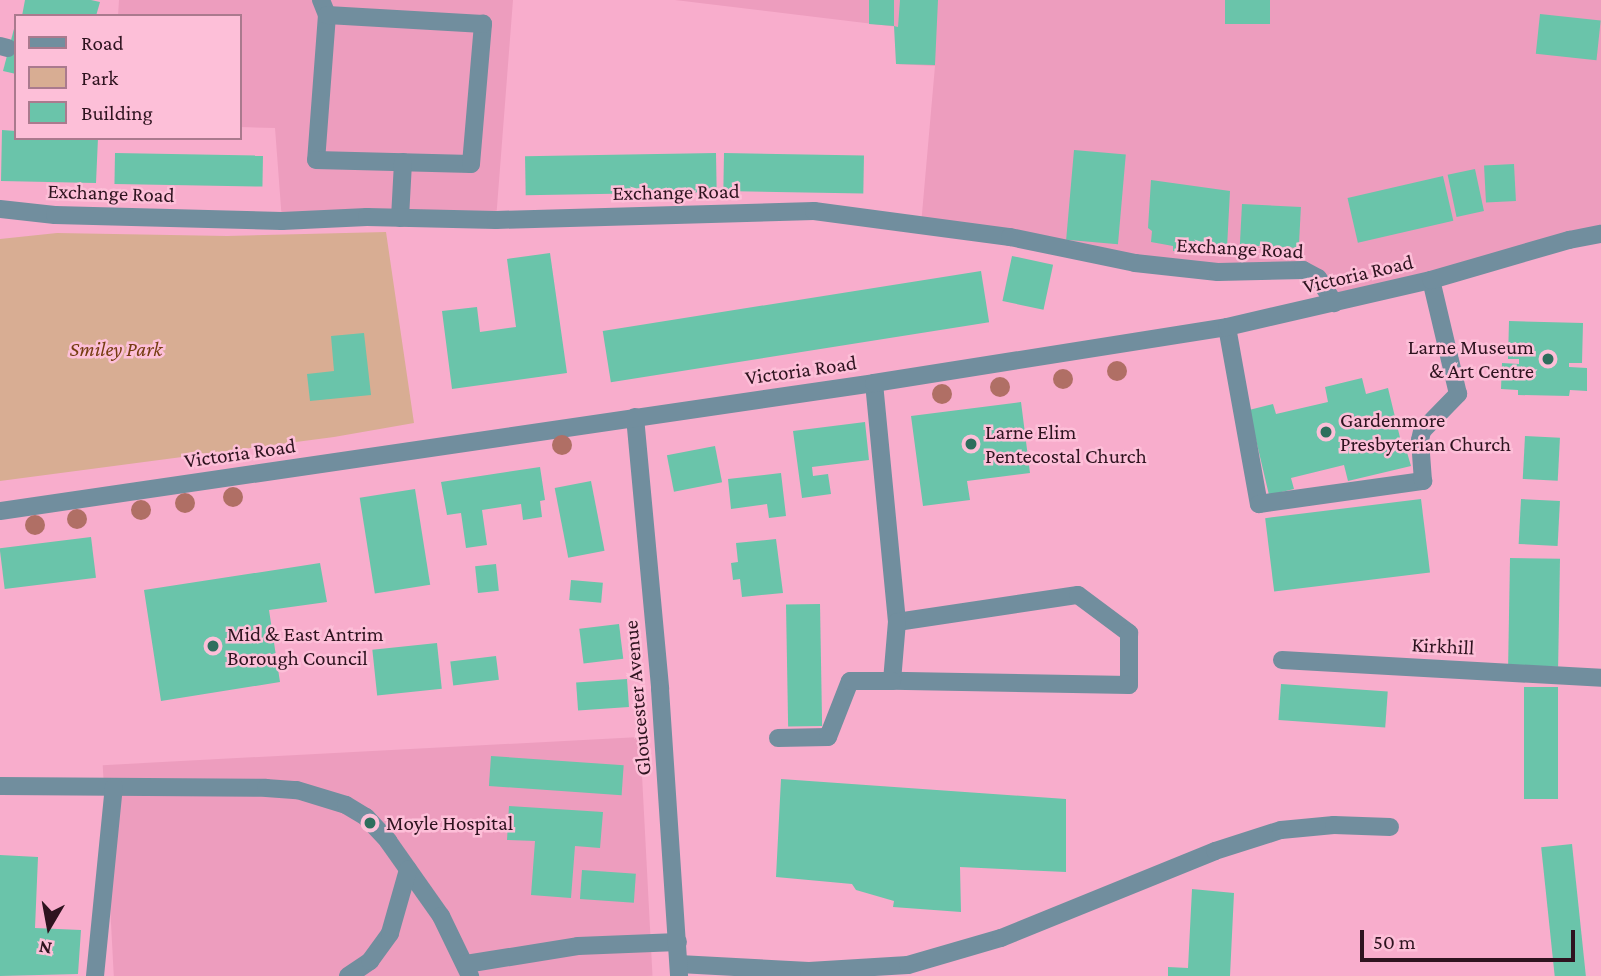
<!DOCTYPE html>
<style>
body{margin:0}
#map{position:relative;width:1601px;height:976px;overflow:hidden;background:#f8adcc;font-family:"Crimson Pro",serif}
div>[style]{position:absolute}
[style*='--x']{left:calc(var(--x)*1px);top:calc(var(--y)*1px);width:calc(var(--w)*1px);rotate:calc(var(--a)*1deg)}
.built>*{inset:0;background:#ed9dbe;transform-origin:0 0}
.green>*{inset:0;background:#d8ad93}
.building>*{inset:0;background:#6ac4aa;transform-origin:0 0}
.service>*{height:18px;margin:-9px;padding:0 9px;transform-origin:9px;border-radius:9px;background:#718e9e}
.minor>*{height:18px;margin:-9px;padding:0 9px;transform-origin:9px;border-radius:9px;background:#718e9e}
.tertiary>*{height:18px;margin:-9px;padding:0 9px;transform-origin:9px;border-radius:9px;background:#718e9e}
.trees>*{width:20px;height:20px;margin:-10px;border-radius:50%;background:#b06f65}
.dots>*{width:19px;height:19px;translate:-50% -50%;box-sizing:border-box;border:4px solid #fdbfd8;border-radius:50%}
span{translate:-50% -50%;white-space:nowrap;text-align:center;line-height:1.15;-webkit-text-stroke:5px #fdbfd8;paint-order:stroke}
.street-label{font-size:21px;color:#2e131f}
.poi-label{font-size:21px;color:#2e131f}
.right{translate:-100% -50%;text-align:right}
.left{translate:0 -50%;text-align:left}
.park-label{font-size:21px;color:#753c11;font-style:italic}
.legend{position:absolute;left:14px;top:14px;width:228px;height:126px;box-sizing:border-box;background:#fdbfd8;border:2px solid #aa7a8e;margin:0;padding:9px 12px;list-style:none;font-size:21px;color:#2e131f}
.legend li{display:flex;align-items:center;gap:14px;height:35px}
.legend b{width:35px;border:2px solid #aa7a8e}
.north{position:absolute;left:14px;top:892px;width:70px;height:70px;-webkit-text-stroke:5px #fdbfd8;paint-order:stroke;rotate:190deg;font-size:19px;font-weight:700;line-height:28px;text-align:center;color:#2e131f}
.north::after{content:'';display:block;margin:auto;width:24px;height:32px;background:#2e131f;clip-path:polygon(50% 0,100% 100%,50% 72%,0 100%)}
.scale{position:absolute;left:1360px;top:930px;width:215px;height:32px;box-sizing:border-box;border:4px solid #2e131f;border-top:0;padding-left:9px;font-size:21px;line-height:24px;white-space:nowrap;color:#2e131f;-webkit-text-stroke:5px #fdbfd8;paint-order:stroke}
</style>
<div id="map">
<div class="built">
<i style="clip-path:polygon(119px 0,513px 0,496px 220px,282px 221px,275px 128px,240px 127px,240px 16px,118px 16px)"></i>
<i style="clip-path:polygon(675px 0,1601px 0,1601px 238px,1334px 303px,1303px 270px,1218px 272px,921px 225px,935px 66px,896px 64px,898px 27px)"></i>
<i style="left:640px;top:737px;width:239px;height:538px;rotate:87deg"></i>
</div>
<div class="green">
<i style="clip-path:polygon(386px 232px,414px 423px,334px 437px,0 481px,0 239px,57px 233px,227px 236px)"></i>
</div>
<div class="building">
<i style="clip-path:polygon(25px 0,91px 0,100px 2px,96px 16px,22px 16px)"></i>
<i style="clip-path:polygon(869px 0,894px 0,894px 26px,898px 27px,900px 0,938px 0,935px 65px,896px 64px,894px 26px,869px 24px)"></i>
<i style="left:1225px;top:0;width:45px;height:24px"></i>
<i style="left:1540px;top:14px;width:61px;height:40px;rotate:6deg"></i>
<i style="clip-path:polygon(16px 21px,16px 74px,3px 71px)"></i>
<i style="clip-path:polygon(2px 130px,16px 131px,16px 138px,98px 138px,96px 183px,1px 181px)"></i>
<i style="left:1074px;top:150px;width:52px;height:90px;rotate:5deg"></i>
<i style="left:115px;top:153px;width:148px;height:31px;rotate:1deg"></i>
<i style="left:716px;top:153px;width:39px;height:191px;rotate:89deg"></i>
<i style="left:724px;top:153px;width:140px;height:38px;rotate:1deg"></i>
<i style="left:1514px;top:164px;width:37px;height:30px;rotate:87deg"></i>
<i style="left:1475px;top:169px;width:43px;height:28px;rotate:78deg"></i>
<i style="left:1443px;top:176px;width:46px;height:98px;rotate:77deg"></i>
<i style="clip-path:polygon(1151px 180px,1230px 191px,1227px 248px,1202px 247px,1200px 255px,1173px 251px,1173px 246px,1151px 242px,1152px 231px,1148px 228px)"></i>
<i style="left:1242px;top:204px;width:59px;height:41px;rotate:3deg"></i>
<i style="clip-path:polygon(550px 253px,567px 373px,452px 389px,442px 311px,477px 307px,480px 332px,516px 327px,507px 259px)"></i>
<i style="left:1012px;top:256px;width:42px;height:46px;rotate:12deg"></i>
<i style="left:981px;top:271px;width:52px;height:383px;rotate:81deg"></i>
<i style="clip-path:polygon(1509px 321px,1583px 323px,1582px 363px,1569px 363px,1569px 367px,1587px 368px,1587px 391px,1570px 390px,1569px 396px,1518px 395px,1518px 390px,1501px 389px,1502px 363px,1519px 364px,1519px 359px,1508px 359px)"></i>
<i style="clip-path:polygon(364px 333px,371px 395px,310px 401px,307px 374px,334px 371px,331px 336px)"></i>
<i style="clip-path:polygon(1362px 378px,1366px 394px,1388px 388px,1403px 450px,1406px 449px,1411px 466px,1348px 481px,1344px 465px,1291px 478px,1294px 489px,1269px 495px,1249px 410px,1273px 404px,1276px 414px,1328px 402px,1325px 387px)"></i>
<i style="clip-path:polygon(1021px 402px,1030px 473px,967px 481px,970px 500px,923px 506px,911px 416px)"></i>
<i style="clip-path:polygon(865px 422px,869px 460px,812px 467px,813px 476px,828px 474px,831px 494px,802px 498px,793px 431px)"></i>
<i style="left:1525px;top:436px;width:35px;height:43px;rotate:3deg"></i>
<i style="left:715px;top:446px;width:37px;height:49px;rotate:79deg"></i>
<i style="clip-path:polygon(540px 467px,545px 500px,540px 501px,542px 517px,523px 520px,521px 504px,482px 510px,487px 545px,466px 548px,461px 513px,447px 515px,441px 482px)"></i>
<i style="clip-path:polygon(781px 473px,786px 516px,769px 518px,767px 504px,731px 509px,728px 479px)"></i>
<i style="left:591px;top:481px;width:71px;height:37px;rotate:79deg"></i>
<i style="left:415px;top:489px;width:97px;height:56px;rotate:81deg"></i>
<i style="left:1421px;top:499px;width:74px;height:157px;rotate:83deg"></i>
<i style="left:1521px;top:499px;width:39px;height:45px;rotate:3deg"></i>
<i style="left:91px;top:537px;width:41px;height:92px;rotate:83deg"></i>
<i style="clip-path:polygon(776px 539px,783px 593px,742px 597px,740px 579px,733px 580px,731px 563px,738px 562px,736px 543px)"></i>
<i style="left:1510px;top:558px;width:50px;height:108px;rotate:1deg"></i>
<i style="clip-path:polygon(320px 563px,327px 602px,269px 610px,280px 682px,161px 701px,144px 590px)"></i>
<i style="left:496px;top:564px;width:27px;height:21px;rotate:84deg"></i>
<i style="left:571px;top:580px;width:32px;height:20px;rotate:5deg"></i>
<i style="left:820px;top:604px;width:122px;height:34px;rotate:89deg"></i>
<i style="left:619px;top:624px;width:35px;height:40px;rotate:83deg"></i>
<i style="left:437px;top:643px;width:46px;height:65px;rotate:84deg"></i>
<i style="left:496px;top:656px;width:24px;height:46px;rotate:83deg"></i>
<i style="left:627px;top:679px;width:28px;height:51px;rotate:86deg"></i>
<i style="left:1281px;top:684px;width:107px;height:36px;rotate:4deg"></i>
<i style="left:1524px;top:687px;width:34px;height:112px"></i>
<i style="left:491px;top:756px;width:133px;height:30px;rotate:4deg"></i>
<i style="clip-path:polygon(781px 779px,1066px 799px,1066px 872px,960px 867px,961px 912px,893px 907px,894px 901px,856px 890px,852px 884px,776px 877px)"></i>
<i style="clip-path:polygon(509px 806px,603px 812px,600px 848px,575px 846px,571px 898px,531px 895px,535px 841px,507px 840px)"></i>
<i style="left:1572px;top:844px;width:133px;height:31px;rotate:84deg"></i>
<i style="clip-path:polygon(0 855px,38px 857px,35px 928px,81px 930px,78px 974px,0 976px)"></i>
<i style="left:582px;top:870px;width:54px;height:29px;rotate:4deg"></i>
<i style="clip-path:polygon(1192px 889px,1234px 893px,1230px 976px,1168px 976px,1168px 967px,1188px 968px)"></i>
</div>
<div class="service">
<i style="--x:321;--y:0;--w:16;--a:68"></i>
<i style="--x:327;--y:15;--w:145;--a:94.3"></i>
<i style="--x:316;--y:160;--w:155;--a:1.5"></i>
<i style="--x:471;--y:164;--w:141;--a:-85.1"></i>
<i style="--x:483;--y:24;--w:156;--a:-176.7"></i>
<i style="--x:0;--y:46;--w:8;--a:14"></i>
<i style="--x:400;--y:218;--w:56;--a:-86.9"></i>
<i style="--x:1227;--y:327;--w:180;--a:79.8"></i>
<i style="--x:1259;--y:504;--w:166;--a:-8"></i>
<i style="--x:1423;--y:481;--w:41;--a:-94.2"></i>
<i style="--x:1420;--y:440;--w:9;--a:-77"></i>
<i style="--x:1422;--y:431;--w:52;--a:-45.8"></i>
<i style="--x:1458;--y:394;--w:117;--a:-103.3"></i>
<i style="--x:874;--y:383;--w:240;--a:84.5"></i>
<i style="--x:897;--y:622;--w:183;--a:-8.5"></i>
<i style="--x:1078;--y:595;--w:64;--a:36.7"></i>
<i style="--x:1129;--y:633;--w:52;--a:90"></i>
<i style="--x:1129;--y:685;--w:237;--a:-179"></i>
<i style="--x:892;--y:681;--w:59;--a:-85.2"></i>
<i style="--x:778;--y:738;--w:50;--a:-1.1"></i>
<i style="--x:828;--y:737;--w:60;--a:-68.6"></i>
<i style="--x:850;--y:681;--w:42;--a:0"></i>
<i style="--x:0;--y:786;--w:266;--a:0.4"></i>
<i style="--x:266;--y:788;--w:31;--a:4"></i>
<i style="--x:297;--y:790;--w:51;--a:17"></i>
<i style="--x:346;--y:805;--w:23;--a:31"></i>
<i style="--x:366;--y:817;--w:33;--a:47"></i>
<i style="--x:388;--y:841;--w:92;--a:54.8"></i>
<i style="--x:441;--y:916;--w:67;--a:64.2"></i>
<i style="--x:466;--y:964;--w:113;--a:-9.1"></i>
<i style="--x:578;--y:946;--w:100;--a:-2.3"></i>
<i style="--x:679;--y:964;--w:130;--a:3.1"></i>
<i style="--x:809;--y:971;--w:99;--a:-3.5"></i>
<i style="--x:908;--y:965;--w:97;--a:-16.2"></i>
<i style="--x:1001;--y:938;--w:231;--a:-22.1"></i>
<i style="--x:1215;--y:851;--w:69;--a:-17.7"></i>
<i style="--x:1281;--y:830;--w:53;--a:-5.4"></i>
<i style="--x:1334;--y:825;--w:56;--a:2"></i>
<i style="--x:95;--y:976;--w:190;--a:-84.3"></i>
<i style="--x:348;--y:976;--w:27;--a:-34"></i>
<i style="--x:370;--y:961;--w:34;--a:-54"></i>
<i style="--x:390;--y:933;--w:66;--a:-74.1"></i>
</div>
<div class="minor">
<i style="--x:0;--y:209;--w:55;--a:6.2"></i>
<i style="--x:55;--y:215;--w:227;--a:1.5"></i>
<i style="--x:282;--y:221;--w:85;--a:-2.7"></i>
<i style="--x:367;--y:217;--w:129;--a:1.3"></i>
<i style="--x:496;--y:220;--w:318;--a:-1.6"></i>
<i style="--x:814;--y:211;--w:198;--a:7.6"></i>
<i style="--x:1010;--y:237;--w:128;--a:11.7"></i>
<i style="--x:1135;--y:263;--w:83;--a:6.2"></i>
<i style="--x:1218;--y:272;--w:85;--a:-1.3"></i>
<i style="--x:1303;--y:270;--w:17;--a:28"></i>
<i style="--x:1318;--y:278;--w:30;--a:57"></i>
<i style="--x:635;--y:417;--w:273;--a:84.7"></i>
<i style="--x:660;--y:689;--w:288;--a:86.2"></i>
<i style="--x:1282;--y:660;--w:320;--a:3.2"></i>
</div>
<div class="tertiary">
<i style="--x:0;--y:511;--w:883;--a:-8.33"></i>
<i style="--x:874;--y:383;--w:357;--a:-9"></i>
<i style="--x:1227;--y:327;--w:209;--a:-13"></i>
<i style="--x:1431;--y:280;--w:144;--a:-16.2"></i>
<i style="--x:1569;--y:240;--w:33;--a:-11"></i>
</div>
<div class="trees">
<i style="left:1117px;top:371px"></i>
<i style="left:1063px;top:379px"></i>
<i style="left:1000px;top:387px"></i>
<i style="left:942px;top:394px"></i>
<i style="left:562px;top:445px"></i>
<i style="left:233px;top:497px"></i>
<i style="left:185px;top:503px"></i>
<i style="left:141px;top:510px"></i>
<i style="left:77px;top:519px"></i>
<i style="left:35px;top:525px"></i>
</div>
<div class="dots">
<i style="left:1548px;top:359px;background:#2e6e5d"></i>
<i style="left:1326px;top:432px;background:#2e6e5d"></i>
<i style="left:971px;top:444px;background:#2e6e5d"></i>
<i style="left:213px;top:646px;background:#2e6e5d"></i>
<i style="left:370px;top:823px;background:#2e6e5d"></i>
</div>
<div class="street-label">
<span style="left:676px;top:192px;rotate:-1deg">Exchange Road</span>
<span style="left:111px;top:193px;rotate:2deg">Exchange Road</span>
<span style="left:1240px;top:248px;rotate:3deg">Exchange Road</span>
<span style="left:1358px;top:274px;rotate:-13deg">Victoria Road</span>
<span style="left:801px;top:370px;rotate:-8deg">Victoria Road</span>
<span style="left:240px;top:453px;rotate:-8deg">Victoria Road</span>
<span style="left:1443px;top:646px;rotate:3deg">Kirkhill</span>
<span style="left:637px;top:698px;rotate:-95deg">Gloucester Avenue</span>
</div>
<div class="poi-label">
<span class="right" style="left:1534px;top:359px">Larne Museum<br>&amp; Art Centre</span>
<span class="left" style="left:1340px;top:432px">Gardenmore<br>Presbyterian Church</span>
<span class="left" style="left:985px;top:444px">Larne Elim<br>Pentecostal Church</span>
<span class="left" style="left:227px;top:646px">Mid &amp; East Antrim<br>Borough Council</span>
<span class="left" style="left:386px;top:823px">Moyle Hospital</span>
</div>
<div class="park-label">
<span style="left:116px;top:349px">Smiley Park</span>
</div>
<ul class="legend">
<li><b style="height:9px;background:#718e9e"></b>Road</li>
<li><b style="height:19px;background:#d8ad93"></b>Park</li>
<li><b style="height:19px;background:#6ac4aa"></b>Building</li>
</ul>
<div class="north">N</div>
<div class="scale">50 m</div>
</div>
